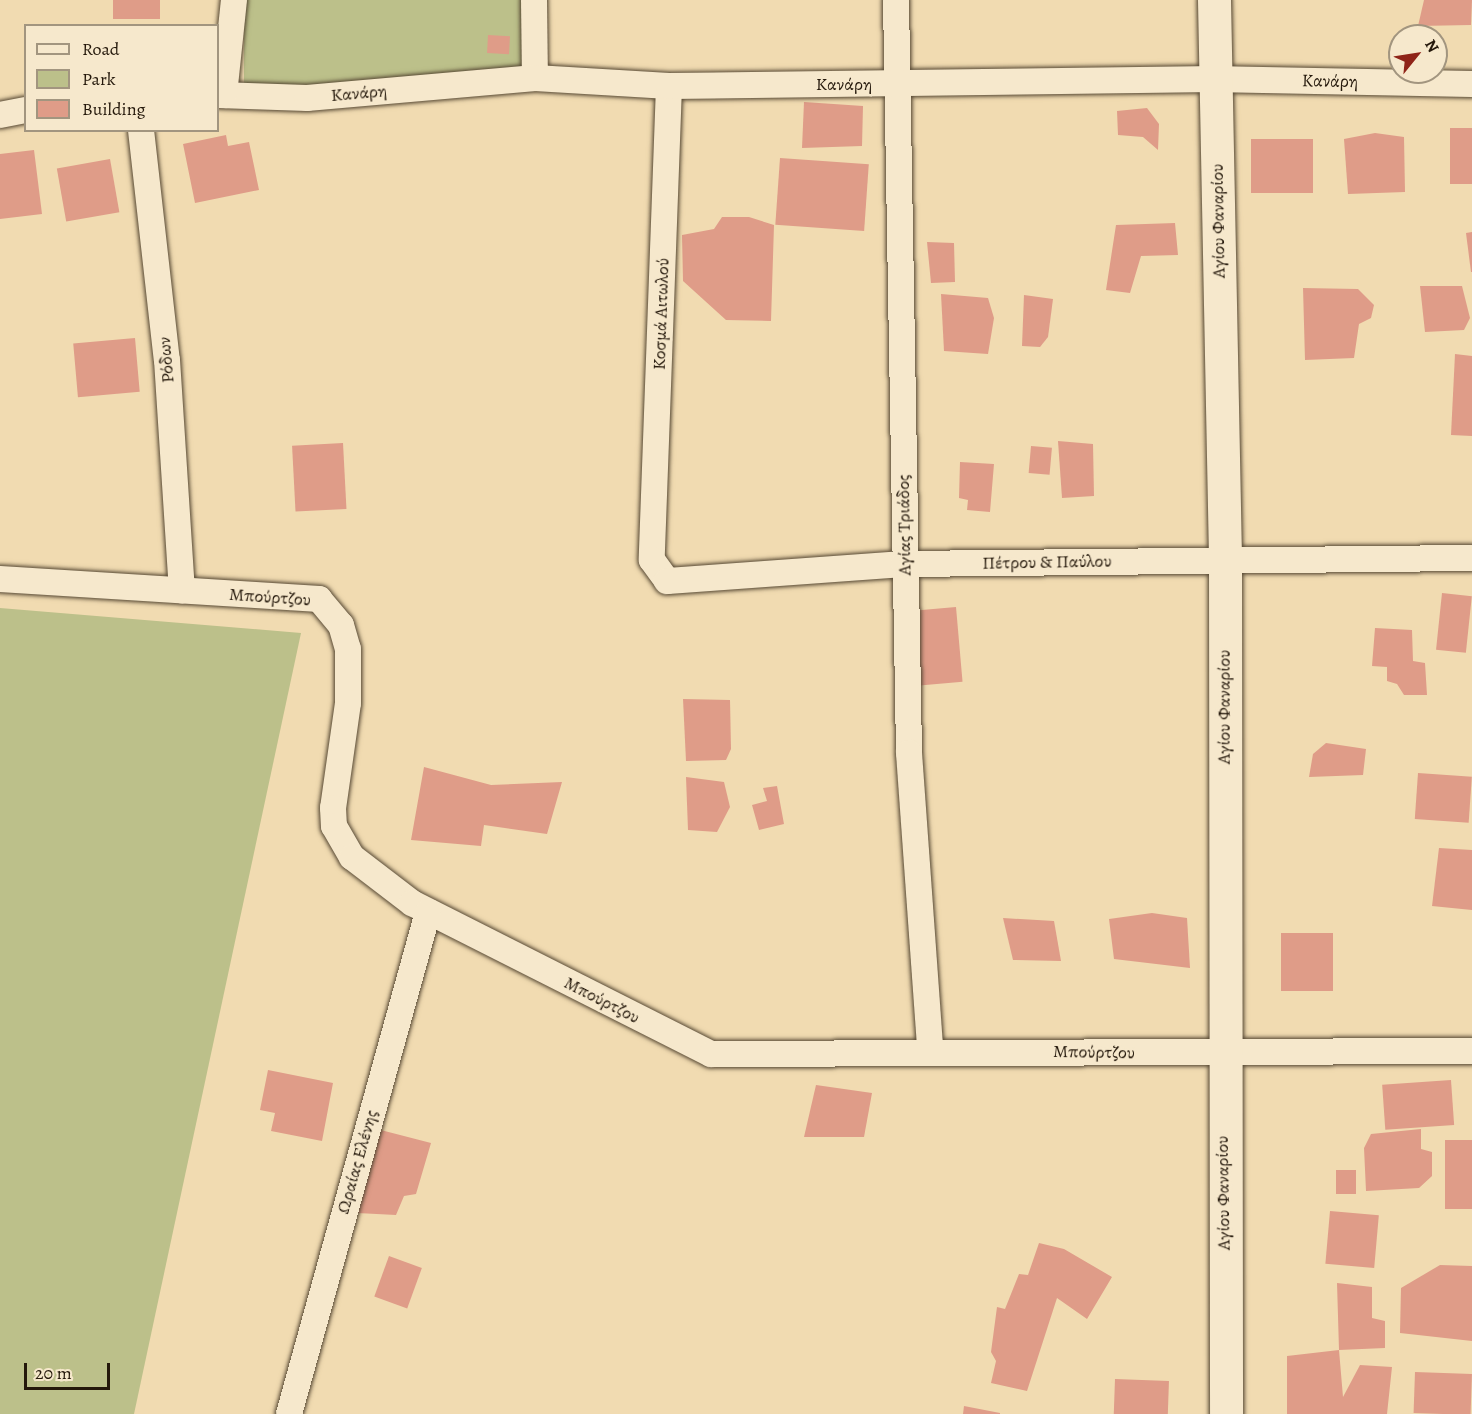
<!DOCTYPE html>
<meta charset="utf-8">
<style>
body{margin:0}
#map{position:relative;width:1472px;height:1414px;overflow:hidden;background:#f1dbb1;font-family:Alegreya,serif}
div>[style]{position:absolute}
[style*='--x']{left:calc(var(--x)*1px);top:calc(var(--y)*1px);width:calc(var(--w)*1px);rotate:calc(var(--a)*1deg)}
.green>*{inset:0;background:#bcc08a;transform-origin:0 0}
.building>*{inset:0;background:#df9c88;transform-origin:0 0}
.roads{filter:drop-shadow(0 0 2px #574934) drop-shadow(0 0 2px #574934)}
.street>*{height:26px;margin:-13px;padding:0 13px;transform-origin:13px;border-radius:13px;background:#f6e8cc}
.secondary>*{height:33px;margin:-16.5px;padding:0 16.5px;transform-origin:16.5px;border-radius:16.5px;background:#f6e8cc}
span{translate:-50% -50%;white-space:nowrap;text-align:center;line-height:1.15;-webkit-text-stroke:4.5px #f6e8cc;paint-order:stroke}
.street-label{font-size:18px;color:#24180b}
.legend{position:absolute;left:24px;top:24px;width:195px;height:108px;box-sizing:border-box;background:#f6e8cc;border:2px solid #a2957f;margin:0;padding:8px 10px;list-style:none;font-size:18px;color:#24180b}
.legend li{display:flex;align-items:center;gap:12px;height:30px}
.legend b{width:30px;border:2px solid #a2957f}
.north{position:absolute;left:1388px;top:24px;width:60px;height:60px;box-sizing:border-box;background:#f6e8cc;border:2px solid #a2957f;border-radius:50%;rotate:60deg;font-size:16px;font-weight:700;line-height:24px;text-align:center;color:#24180b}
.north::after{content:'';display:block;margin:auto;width:21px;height:27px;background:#8f2418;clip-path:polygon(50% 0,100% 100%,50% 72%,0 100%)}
.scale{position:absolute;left:24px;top:1363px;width:86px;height:27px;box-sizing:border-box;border:3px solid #24180b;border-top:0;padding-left:8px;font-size:18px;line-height:21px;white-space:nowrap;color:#24180b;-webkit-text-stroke:4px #f6e8cc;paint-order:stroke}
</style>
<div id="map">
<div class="green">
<i style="left:244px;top:0;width:281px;height:85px"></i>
<i style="clip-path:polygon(0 608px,301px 633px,134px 1414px,0 1414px)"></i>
</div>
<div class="building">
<i style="left:113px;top:0;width:47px;height:19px"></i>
<i style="clip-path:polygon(1424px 0,1472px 0,1471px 25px,1418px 26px)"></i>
<i style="left:488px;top:35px;width:22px;height:18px;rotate:3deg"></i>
<i style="clip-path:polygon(804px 102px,863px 106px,862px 146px,802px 148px)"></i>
<i style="clip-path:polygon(1147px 108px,1159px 124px,1158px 150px,1143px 137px,1118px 135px,1117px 111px)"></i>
<i style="left:1472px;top:128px;width:56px;height:22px;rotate:90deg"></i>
<i style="clip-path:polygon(1375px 133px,1404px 137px,1405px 192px,1348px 194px,1344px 139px)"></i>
<i style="clip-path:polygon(226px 135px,228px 146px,249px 142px,259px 190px,195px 203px,183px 144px)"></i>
<i style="left:1313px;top:139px;width:54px;height:62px;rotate:90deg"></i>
<i style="clip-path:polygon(34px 150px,42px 214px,0 219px,0 154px)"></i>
<i style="left:780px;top:158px;width:89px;height:67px;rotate:4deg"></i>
<i style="left:110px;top:159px;width:54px;height:54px;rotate:80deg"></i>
<i style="clip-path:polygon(722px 217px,749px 217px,774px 225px,771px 321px,726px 320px,683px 281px,682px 235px,714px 229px)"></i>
<i style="clip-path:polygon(1175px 223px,1178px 255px,1141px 256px,1130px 293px,1106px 290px,1116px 225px)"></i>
<i style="clip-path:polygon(1472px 232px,1472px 272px,1471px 272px,1466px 233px)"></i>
<i style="clip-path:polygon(927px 242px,954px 243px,955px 282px,931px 283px)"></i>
<i style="clip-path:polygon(1420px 286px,1462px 286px,1470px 318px,1464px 330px,1425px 332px)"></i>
<i style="clip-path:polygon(1303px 288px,1358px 289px,1374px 305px,1371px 318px,1359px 324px,1354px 358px,1305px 360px)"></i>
<i style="clip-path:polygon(941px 294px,988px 298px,994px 318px,988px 354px,944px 351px)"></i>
<i style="clip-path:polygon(1024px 295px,1053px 299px,1048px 337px,1040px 347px,1022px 346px)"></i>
<i style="left:135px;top:338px;width:54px;height:62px;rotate:85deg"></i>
<i style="clip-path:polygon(1455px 354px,1472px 356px,1472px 436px,1451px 435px)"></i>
<i style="clip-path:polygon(1058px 441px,1093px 444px,1094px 496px,1062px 498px)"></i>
<i style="left:343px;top:443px;width:66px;height:51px;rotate:87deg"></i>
<i style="left:1031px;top:446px;width:21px;height:27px;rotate:5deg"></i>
<i style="clip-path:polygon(960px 462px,994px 464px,990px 512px,967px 510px,968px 500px,959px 498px)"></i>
<i style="left:1442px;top:593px;width:30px;height:57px;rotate:6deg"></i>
<i style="left:956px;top:607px;width:75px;height:43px;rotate:85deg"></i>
<i style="clip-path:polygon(1375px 628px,1412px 630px,1413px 661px,1425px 663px,1427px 695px,1404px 695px,1397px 684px,1387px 681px,1387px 667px,1372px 666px)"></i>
<i style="clip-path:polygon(683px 699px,730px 700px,731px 749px,726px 760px,686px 761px)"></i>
<i style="clip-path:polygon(1326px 743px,1366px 749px,1363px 775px,1309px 777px,1313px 754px)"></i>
<i style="clip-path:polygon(424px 767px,491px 785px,562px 782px,547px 834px,484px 825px,481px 846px,411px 840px)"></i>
<i style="left:1418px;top:773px;width:54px;height:46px;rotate:4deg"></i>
<i style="clip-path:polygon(686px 777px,724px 782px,730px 807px,717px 832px,688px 830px)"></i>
<i style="clip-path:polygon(777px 786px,784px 824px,759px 830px,752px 805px,767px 801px,763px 788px)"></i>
<i style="clip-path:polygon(1439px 848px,1472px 850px,1472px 910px,1432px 906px)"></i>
<i style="clip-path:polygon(1152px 913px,1187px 918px,1190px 968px,1114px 959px,1109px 919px)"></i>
<i style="clip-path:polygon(1003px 918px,1054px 921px,1061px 961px,1013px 960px)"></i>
<i style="left:1333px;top:933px;width:58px;height:52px;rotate:90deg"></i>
<i style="clip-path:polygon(268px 1070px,333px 1083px,322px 1141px,271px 1131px,275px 1113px,260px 1110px)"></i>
<i style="left:1451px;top:1080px;width:45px;height:69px;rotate:86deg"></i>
<i style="clip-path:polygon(816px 1085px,872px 1093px,864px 1137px,804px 1137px)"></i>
<i style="clip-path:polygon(373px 1128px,431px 1143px,416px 1194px,404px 1196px,396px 1215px,357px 1213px)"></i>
<i style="clip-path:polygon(1421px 1129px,1421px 1149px,1432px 1152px,1432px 1176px,1419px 1188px,1366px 1191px,1364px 1148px,1371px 1134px)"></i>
<i style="left:1472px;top:1140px;width:69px;height:27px;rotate:90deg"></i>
<i style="left:1336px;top:1170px;width:20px;height:24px"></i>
<i style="left:1330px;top:1211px;width:49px;height:53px;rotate:5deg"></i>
<i style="clip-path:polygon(1039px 1243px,1064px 1249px,1112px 1277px,1087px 1319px,1057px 1298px,1027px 1391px,991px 1383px,996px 1361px,991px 1352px,997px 1307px,1005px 1309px,1019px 1274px,1028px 1275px)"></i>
<i style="left:389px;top:1256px;width:35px;height:43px;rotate:20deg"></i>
<i style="clip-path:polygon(1440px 1265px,1472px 1266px,1472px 1341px,1400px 1333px,1401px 1288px)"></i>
<i style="clip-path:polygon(1337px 1283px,1372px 1287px,1372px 1318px,1385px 1321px,1385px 1348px,1339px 1350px)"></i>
<i style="clip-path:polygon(1339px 1350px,1343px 1397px,1360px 1365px,1392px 1367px,1387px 1414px,1287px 1414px,1287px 1356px)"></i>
<i style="left:1415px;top:1372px;width:57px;height:41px;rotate:2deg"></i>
<i style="left:1115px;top:1379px;width:54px;height:35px;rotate:2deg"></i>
<i style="clip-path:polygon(964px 1406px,1000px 1413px,1000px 1414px,963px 1414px)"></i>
</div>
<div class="roads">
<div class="street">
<i style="--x:534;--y:0;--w:78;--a:89.3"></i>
<i style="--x:896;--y:0;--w:753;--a:89.01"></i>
<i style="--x:909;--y:753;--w:297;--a:85.9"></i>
<i style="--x:669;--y:86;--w:474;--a:92.1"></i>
<i style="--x:652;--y:560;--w:26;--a:54"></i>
<i style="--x:667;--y:581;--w:238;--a:-4.1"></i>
<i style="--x:904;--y:564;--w:568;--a:-0.61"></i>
<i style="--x:218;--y:95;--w:89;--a:1.9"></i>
<i style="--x:307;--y:98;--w:229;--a:-5"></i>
<i style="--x:535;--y:78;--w:134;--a:3.4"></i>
<i style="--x:669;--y:86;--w:547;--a:-0.73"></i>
<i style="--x:1216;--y:79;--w:256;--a:1.1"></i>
<i style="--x:224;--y:95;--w:96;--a:-84"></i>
<i style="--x:0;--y:115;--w:26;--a:-11"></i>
<i style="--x:141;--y:130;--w:231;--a:83.6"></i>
<i style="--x:167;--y:360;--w:231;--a:86.3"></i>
<i style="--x:0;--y:579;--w:320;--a:3.6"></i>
<i style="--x:319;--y:599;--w:34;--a:50"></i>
<i style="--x:341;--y:625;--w:25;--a:74"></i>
<i style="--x:348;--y:649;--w:54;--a:90"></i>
<i style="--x:348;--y:703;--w:106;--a:98.1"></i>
<i style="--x:333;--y:808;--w:18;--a:87"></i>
<i style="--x:334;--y:826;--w:36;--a:60"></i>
<i style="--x:352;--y:857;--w:76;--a:37.5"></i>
<i style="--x:412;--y:903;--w:335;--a:26.8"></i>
<i style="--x:711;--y:1054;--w:761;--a:-0.23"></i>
<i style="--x:289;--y:1414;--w:521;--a:-74.52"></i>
</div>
<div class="secondary">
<i style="--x:1214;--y:0;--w:560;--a:88.87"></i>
<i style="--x:1225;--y:560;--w:854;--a:89.93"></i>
</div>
</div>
<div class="street-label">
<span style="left:1330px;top:81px;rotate:1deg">Κανάρη</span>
<span style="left:844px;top:84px">Κανάρη</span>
<span style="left:359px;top:93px;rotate:-5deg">Κανάρη</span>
<span style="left:1218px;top:221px;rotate:-91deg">Αγίου Φαναρίου</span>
<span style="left:661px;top:314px;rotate:-88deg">Κοσμά Αιτωλού</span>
<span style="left:166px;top:360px;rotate:-95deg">Ρόδων</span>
<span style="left:904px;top:525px;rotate:-91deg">Αγίας Τριάδος</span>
<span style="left:1047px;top:562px;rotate:-1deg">Πέτρου &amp; Παύλου</span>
<span style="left:270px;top:597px;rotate:4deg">Μπούρτζου</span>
<span style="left:1224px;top:707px;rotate:-90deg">Αγίου Φαναρίου</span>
<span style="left:602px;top:1000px;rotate:27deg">Μπούρτζου</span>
<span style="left:1094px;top:1052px;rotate:1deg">Μπούρτζου</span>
<span style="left:357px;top:1162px;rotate:-74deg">Ωραίας Ελένης</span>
<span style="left:1223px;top:1193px;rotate:-91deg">Αγίου Φαναρίου</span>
</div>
<ul class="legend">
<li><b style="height:8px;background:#f6e8cc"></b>Road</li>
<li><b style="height:16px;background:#bcc08a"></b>Park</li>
<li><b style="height:16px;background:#df9c88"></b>Building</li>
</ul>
<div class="north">N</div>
<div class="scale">20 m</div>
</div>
